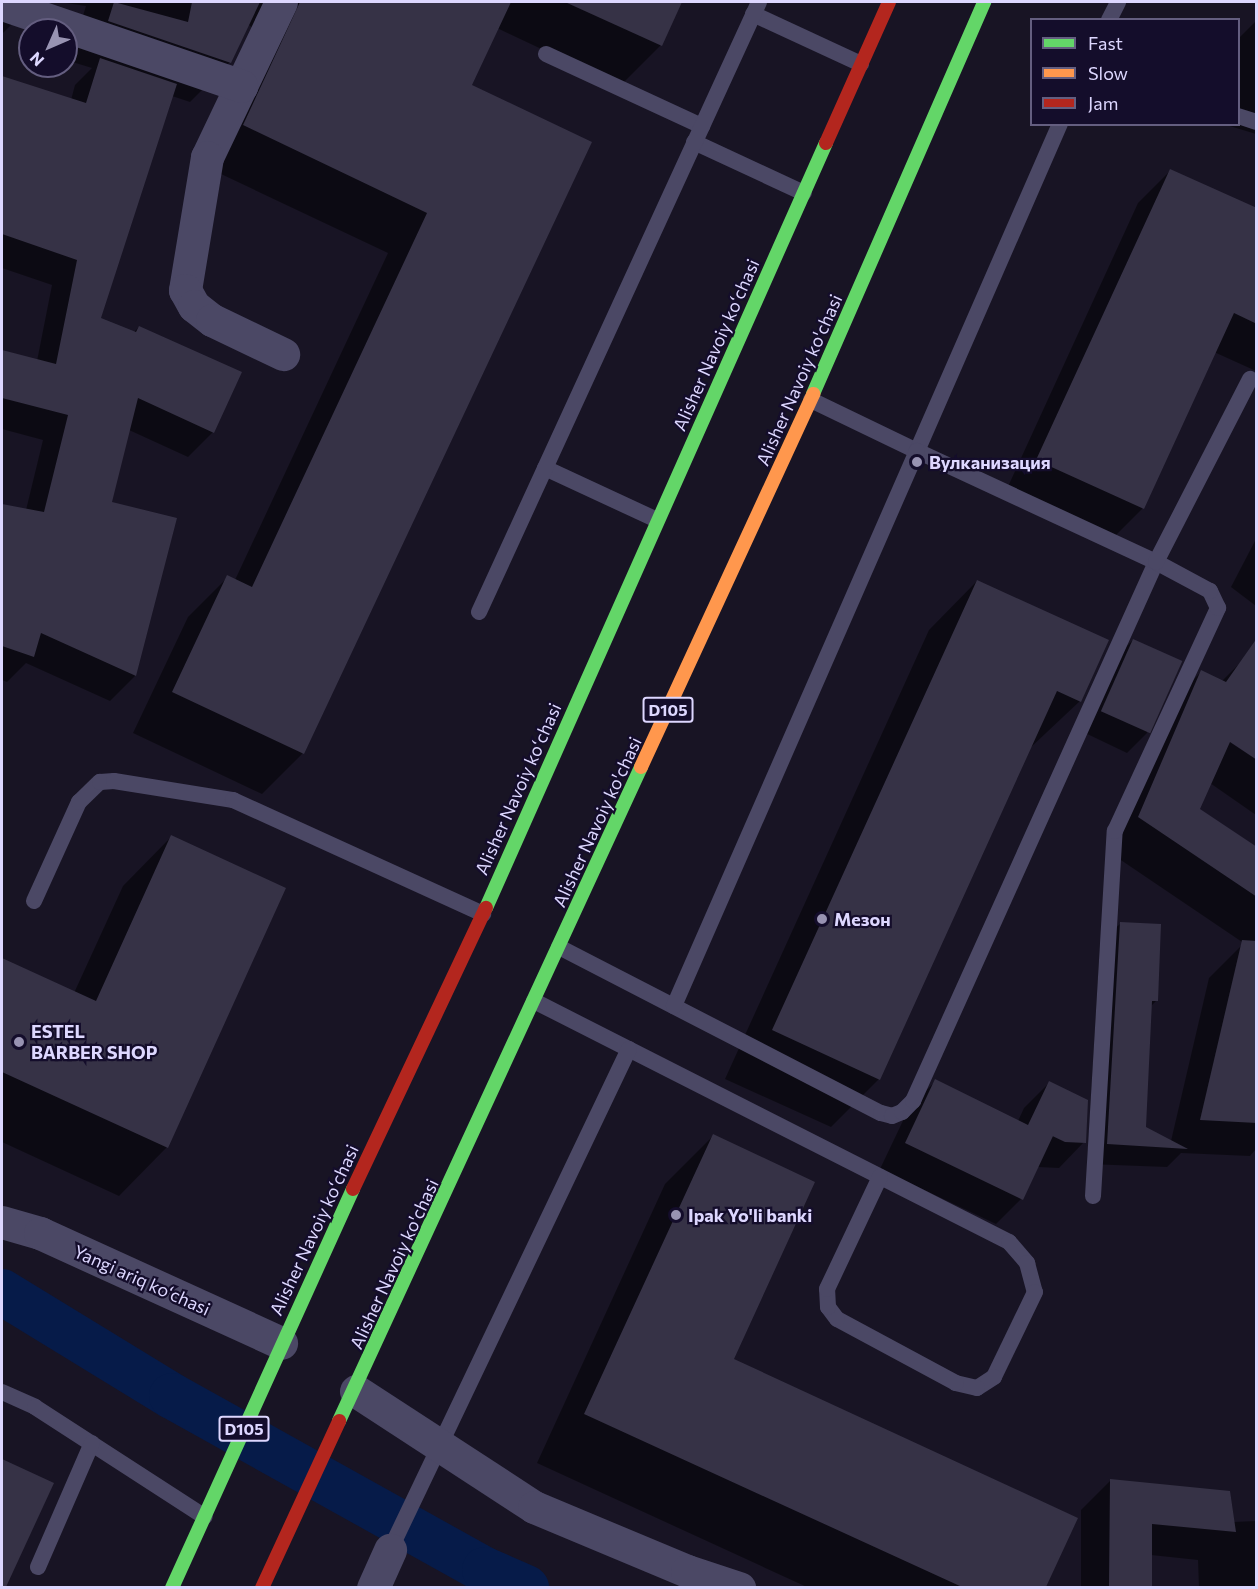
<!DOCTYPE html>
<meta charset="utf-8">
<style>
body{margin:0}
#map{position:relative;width:1258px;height:1589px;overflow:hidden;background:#181424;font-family:Commissioner,sans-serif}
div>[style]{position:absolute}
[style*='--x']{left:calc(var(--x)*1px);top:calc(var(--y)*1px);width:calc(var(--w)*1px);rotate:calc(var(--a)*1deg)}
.shadow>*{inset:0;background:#0007}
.canal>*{height:46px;margin:-23px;padding:0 23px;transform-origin:23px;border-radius:23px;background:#061b49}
.building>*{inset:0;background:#363246;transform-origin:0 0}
.lane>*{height:16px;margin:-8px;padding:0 8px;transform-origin:8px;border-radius:8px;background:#4b4865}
.street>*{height:33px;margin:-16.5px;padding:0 16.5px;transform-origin:16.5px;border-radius:16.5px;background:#4b4865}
.fast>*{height:14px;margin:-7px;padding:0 7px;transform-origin:7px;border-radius:7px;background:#63d668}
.slow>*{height:14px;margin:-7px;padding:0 7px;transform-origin:7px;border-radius:7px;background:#ff974d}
.jam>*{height:14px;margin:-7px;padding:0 7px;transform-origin:7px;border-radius:7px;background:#b3261e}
.dots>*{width:16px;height:16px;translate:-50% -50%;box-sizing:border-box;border:3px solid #140d2b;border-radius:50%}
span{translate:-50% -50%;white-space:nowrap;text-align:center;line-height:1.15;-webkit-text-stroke:4.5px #140d2b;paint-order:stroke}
.shield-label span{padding:2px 4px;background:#140d2b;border:2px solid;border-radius:4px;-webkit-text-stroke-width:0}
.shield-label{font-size:16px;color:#ddd7ff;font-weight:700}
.street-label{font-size:18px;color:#ddd7ff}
.poi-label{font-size:18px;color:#ddd7ff;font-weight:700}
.left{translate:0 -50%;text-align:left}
.frame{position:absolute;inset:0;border:3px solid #ddd7ff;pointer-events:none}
.legend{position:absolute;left:1030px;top:18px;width:210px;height:108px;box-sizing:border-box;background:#140d2b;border:2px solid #645e80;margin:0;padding:8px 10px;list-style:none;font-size:18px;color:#ddd7ff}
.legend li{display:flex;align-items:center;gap:12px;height:30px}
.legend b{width:30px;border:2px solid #645e80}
.north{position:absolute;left:18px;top:18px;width:60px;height:60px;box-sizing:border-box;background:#140d2b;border:2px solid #645e80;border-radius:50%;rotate:225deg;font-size:16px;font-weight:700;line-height:24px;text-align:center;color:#ddd7ff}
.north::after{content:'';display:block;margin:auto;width:21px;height:27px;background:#9893b2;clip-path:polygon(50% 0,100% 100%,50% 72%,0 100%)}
</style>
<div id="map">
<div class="shadow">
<i style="clip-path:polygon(2px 2px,34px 2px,2px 34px)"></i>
<i style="clip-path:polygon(59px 2px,681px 2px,660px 46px,620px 86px,497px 28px,470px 86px,590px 143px,302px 754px,262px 794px,133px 733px,188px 617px,228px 577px,235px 580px,388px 253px,204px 166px,257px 32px,248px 24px,230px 62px,190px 102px,172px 96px,100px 319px,134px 332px,139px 327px,213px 432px,188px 457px,129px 430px,110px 503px,175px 519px,135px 676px,110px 701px,26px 663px,7px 682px,2px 680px,2px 506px,26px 510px,43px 440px,2px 429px,2px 351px,37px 361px,52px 285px,2px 268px,2px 78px,71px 100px,75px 85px,92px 68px,69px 61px,86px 6px)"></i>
<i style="clip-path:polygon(1256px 21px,1256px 134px,1223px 124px,1238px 124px,1238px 39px)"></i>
<i style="clip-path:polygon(1170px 171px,1256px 210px,1256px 371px,1214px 352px,1142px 509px,1110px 541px,1005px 493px,1138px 203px)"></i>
<i style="clip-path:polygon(1256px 539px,1256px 606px,1231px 587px)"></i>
<i style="clip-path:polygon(977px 581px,1080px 701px,1029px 749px,879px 1079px,831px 1127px,725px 1079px,929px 630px)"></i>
<i style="clip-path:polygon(1133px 640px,1147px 733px,1127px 753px,1081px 731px,1113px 660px)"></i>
<i style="clip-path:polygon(1242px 661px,1256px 671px,1256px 815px,1210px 783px,1198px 809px,1256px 849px,1256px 1149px,1250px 1156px,1181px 1153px,1167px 1167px,1087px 1164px,1100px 943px,1121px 923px,1156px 1001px,1150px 1007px,1144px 1128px,1171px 1141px,1209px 978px,1242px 945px,1248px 946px,1106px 850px,1168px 705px,1201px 672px,1221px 682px)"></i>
<i style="clip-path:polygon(171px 837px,167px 1147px,119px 1196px,2px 1142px,2px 960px,74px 993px,123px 886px)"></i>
<i style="clip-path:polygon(936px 1081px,1018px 1121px,1024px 1108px,1049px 1083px,1084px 1142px,1059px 1168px,1038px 1167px,1021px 1199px,996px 1224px,880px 1169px,910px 1106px)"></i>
<i style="clip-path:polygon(713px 1136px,732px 1360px,1077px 1518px,1045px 1588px,809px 1588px,537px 1463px,665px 1184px)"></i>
<i style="clip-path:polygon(2px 1461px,52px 1484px,4px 1588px,2px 1588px)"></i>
<i style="clip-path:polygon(1110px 1481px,1233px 1522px,1256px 1521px,1256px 1588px,1199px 1588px,1198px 1560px,1151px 1555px,1151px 1588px,1081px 1588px,1081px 1510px)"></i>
</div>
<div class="canal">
<i style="--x:2;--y:1292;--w:199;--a:31.5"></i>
<i style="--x:172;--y:1396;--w:358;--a:29.1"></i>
<i style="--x:485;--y:1570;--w:45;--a:23.7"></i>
</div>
<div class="building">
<i style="clip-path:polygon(114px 2px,188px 22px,192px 2px,260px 2px,231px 63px,108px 21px)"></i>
<i style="clip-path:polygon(300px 2px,511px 2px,472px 85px,592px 142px,304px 754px,172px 692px,227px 575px,252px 587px,427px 213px,243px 125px)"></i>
<i style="clip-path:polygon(565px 2px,682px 2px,662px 46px)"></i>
<i style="clip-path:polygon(100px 58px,177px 84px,101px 318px,136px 332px,139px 326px,242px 372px,214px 433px,138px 398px,112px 502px,177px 518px,136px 676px,41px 633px,34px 657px,2px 646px,2px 504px,44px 512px,68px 415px,2px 398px,2px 350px,56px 364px,77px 260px,2px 234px,2px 76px,86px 103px)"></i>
<i style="clip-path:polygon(1170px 169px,1257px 208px,1257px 324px,1234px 313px,1144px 509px,1036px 460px)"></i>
<i style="clip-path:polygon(977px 580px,1109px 640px,1081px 702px,1057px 691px,880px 1080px,772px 1030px)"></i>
<i style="clip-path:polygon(1257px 638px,1257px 760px,1230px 742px,1200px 809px,1257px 847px,1257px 897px,1138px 817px,1201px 670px,1226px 682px)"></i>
<i style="left:1133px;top:639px;width:54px;height:79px;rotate:24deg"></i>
<i style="clip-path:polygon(171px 835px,286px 888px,168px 1148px,2px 1072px,2px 958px,96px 1001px)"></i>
<i style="clip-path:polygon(1120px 922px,1161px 924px,1158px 1001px,1152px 1001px,1146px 1127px,1188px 1149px,1107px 1144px)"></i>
<i style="clip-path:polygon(1242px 940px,1257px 941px,1257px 1123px,1200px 1120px)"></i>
<i style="clip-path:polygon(935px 1079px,1028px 1125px,1049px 1081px,1088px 1100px,1086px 1143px,1065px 1142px,1044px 1132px,1053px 1136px,1023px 1200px,905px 1143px)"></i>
<i style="clip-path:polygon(713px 1134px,815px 1182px,734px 1359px,1078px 1518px,1046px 1587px,962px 1587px,584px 1414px)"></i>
<i style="clip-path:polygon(2px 1459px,54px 1483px,6px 1587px,2px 1587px)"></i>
<i style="clip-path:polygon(1110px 1479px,1230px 1491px,1236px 1532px,1152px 1524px,1152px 1587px,1109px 1587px)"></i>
</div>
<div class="lane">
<i style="--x:753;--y:14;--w:119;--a:24.8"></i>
<i style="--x:1109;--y:20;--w:20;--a:-63"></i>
<i style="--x:546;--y:54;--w:172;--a:24.8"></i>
<i style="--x:1238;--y:116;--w:19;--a:18"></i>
<i style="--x:694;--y:142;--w:121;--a:24.9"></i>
<i style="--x:811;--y:400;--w:118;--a:25.7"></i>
<i style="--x:917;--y:451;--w:357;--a:-66.4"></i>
<i style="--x:545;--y:468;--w:123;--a:24.9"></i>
<i style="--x:479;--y:612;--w:671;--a:-65.34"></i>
<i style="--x:34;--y:901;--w:109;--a:-65.6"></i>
<i style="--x:79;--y:802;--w:29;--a:-44"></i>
<i style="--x:100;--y:782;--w:14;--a:-4"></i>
<i style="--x:114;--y:781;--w:121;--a:9.1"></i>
<i style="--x:233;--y:800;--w:275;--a:24.5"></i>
<i style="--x:559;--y:947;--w:362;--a:27.3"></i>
<i style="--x:881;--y:1113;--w:11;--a:15"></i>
<i style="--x:892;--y:1116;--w:11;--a:-22"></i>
<i style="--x:902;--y:1112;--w:16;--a:-45"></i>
<i style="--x:913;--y:1101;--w:591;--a:-65.73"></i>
<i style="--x:1156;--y:562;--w:264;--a:-155.1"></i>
<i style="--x:917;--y:451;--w:606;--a:113.65"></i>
<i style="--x:534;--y:1001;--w:533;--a:26.9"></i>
<i style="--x:1009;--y:1242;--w:28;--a:49"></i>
<i style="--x:1027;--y:1263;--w:30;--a:75"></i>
<i style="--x:1035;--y:1292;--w:94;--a:115.8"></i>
<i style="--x:994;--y:1377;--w:20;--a:147"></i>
<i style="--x:977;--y:1388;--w:22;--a:-167"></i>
<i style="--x:956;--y:1383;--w:135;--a:-151.7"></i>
<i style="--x:837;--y:1319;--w:15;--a:-127"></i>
<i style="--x:828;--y:1307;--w:18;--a:-93"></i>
<i style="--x:827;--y:1289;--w:124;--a:-64.7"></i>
<i style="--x:1093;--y:1196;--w:366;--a:-86.6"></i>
<i style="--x:1115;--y:831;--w:246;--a:-65.2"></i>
<i style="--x:1218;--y:608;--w:19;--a:-115"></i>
<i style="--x:1210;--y:591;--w:61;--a:-151.8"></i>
<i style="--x:1156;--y:562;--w:206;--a:-62.8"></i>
<i style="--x:2;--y:1392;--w:36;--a:24"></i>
<i style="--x:35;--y:1407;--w:202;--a:32.9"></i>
<i style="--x:390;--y:1550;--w:555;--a:-64.5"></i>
<i style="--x:38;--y:1567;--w:135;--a:-66.5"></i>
</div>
<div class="street">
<i style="--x:281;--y:2;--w:172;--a:115.5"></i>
<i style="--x:207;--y:157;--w:135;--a:99.4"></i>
<i style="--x:185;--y:290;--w:18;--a:61"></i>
<i style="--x:194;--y:306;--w:23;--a:38"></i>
<i style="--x:212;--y:320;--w:79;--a:25.6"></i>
<i style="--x:2;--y:4;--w:253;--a:18.9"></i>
<i style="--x:2;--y:1222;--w:40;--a:16"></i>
<i style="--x:40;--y:1233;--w:265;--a:24.5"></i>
<i style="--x:356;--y:1391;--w:212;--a:33.1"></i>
<i style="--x:534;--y:1507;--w:166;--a:22.7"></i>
<i style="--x:687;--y:1571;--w:55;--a:18.1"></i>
<i style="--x:373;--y:1588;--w:42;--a:-65.9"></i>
</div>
<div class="fast">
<i style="--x:813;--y:394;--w:428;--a:-66.4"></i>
<i style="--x:486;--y:908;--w:837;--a:-66.04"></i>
<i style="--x:339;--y:1421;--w:720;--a:-65.21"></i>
<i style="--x:172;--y:1588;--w:438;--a:-65.6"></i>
</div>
<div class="slow">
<i style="--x:641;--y:767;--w:411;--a:-65.2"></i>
</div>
<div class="jam">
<i style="--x:826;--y:143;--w:154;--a:-65.9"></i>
<i style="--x:353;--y:1189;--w:311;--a:-64.7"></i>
<i style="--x:262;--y:1588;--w:184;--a:-65.2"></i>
</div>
<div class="dots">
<i style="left:917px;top:462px;background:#9893b2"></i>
<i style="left:822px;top:919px;background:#9893b2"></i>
<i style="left:19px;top:1042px;background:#9893b2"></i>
<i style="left:676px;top:1215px;background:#9893b2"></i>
</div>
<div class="shield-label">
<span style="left:668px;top:710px">D105</span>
<span style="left:244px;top:1429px">D105</span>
</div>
<div class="street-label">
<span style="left:716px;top:345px;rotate:-66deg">Alisher Navoiy koʻchasi</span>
<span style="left:799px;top:380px;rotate:-66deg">Alisher Navoiy ko'chasi</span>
<span style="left:518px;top:789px;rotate:-66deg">Alisher Navoiy koʻchasi</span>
<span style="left:597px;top:822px;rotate:-65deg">Alisher Navoiy ko'chasi</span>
<span style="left:314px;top:1230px;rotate:-65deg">Alisher Navoiy koʻchasi</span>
<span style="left:394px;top:1264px;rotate:-65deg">Alisher Navoiy ko'chasi</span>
<span style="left:142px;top:1280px;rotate:24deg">Yangi ariq ko‘chasi</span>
</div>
<div class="poi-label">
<span class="left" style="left:929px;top:462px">Вулканизация</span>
<span class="left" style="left:834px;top:919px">Мезон</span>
<span class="left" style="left:31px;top:1042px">ESTEL<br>BARBER SHOP</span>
<span class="left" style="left:688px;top:1215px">Ipak Yo'li banki</span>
</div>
<div class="frame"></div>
<ul class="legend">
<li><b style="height:8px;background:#63d668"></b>Fast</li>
<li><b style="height:8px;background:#ff974d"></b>Slow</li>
<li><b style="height:8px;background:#b3261e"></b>Jam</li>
</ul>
<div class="north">N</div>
</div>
